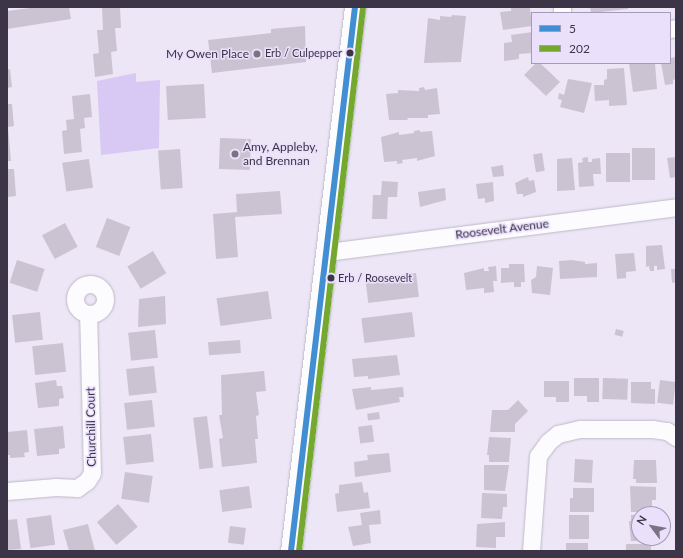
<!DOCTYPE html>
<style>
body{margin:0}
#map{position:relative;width:683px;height:558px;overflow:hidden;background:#ece6f6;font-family:Lato,sans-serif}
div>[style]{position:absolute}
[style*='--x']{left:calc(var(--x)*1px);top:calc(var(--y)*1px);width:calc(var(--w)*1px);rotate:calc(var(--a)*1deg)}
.green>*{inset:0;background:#d8c8f4}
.building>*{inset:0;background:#ccc3d2;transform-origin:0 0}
.roads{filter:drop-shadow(0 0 1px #beb8c7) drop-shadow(0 0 1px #beb8c7)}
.minor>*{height:17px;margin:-8.5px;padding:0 8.5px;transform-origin:8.5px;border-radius:8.5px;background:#fcfbfe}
.minor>.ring{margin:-8.5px;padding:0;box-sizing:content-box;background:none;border:17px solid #fcfbfe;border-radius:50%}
.major>*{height:21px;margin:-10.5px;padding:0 10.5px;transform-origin:10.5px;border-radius:10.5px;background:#fcfbfe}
.bus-1>*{height:6px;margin:-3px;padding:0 3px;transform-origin:3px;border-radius:3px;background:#418ed3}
.bus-2>*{height:6px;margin:-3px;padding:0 3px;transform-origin:3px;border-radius:3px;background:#74a82e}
.dots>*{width:11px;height:11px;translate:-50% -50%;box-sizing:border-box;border:2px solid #eae0fc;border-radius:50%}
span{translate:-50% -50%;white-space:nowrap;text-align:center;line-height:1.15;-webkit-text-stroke:3px #eae0fc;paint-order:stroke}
.bus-label{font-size:11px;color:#3b3547}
.right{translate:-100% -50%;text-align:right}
.left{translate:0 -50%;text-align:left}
.poi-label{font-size:12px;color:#3b3547}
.street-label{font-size:12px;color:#3b3547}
.frame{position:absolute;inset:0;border:8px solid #3b3547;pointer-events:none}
.legend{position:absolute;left:531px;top:12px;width:140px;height:52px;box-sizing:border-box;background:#eae0fc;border:1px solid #a49cb4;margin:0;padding:5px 7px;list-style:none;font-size:12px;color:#3b3547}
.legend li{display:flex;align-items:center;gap:8px;height:20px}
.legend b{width:20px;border:1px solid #a49cb4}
.north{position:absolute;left:631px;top:506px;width:40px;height:40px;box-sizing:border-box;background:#eae0fc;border:1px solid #a49cb4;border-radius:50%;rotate:302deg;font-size:11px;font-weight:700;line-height:16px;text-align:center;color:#3b3547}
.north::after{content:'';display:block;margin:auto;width:14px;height:18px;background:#797384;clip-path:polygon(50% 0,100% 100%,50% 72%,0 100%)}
</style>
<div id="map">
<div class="green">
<i style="clip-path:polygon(136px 73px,136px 82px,160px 80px,159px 148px,101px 155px,97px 81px)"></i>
</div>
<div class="building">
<i style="clip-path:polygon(38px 7px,69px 7px,71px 19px,7px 29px,7px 11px)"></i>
<i style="clip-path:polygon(102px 7px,120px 7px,121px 28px,115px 28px,117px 51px,111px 52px,113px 74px,95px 77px,93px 54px,99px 53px,97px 30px,103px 30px)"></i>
<i style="clip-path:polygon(511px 7px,530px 8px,532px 26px,503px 30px,500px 12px,511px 11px)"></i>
<i style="clip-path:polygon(590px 7px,628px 7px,628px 9px,591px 13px)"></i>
<i style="clip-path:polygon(452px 15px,466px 16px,461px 62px,424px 63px,428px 18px,440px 20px,440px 16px,451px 17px)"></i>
<i style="clip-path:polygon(305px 26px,306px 62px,212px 73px,208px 40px,271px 33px,271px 29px)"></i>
<i style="clip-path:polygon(532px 32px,532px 53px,519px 54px,519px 59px,504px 61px,504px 43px,512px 42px,511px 35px)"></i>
<i style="clip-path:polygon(676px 57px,676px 79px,673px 80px,673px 84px,665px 85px,661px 63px,670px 63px,670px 58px)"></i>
<i style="clip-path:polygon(536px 63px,540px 63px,560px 82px,546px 96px,524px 75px)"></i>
<i style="clip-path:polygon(629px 63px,655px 63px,657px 89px,633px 92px)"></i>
<i style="clip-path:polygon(624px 68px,627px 105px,609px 106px,609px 100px,595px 101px,594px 85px,604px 85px,604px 80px,607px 79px,607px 69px)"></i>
<i style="clip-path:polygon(10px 69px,12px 87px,7px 88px,7px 70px)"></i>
<i style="clip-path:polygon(568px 79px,592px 83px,584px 113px,560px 107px,562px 100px,558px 99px,559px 93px,564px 95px)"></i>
<i style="left:204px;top:84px;width:34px;height:38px;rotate:87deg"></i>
<i style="clip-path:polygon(424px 87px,425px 90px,437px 88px,440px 114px,428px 115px,428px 118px,407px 118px,408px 120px,389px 120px,386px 94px,398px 93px,398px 90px,419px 91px,419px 88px)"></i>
<i style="clip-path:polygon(90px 94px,92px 117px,84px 118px,85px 128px,80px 129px,82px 152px,64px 154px,62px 131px,67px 130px,66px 120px,74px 119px,72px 96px)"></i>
<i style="clip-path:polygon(7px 104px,12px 104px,14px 126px,8px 127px,11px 161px,7px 161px)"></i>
<i style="clip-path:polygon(420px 130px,420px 132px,432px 131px,435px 156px,417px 161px,417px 158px,402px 160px,403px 163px,397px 164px,397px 161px,384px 162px,381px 137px,399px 132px,399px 135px,414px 133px,414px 131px)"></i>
<i style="left:220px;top:138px;width:31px;height:31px;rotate:2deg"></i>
<i style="left:632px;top:148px;width:23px;height:32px"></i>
<i style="left:180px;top:149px;width:39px;height:22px;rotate:86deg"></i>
<i style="left:542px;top:153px;width:18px;height:9px;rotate:81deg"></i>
<i style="left:606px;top:153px;width:24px;height:29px"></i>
<i style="clip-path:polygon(588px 157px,588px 162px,592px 162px,592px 159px,600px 158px,601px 174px,593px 174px,594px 186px,579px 187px,578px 163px,583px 162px,582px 158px)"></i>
<i style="clip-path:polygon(676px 157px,676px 177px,670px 178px,667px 158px)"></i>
<i style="clip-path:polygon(572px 158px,575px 190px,557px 191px,557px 159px)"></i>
<i style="left:89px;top:159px;width:29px;height:27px;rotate:82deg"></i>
<i style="clip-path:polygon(503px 165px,504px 176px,493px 177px,491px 167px)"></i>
<i style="clip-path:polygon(7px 169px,14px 169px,16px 196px,7px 197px)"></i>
<i style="clip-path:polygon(528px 177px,529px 181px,534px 180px,536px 192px,523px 197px,523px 194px,517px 194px,515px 183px)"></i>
<i style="clip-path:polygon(382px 181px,398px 182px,397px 197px,388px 197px,387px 219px,372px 219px,373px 195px,381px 195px)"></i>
<i style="clip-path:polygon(493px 182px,494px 201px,485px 203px,485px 198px,478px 199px,476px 184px)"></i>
<i style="clip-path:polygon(445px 188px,446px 200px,420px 207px,418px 192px)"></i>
<i style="clip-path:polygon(280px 191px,282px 214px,235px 217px,238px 257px,216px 259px,213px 214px,237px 212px,236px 194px)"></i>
<i style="left:107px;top:218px;width:25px;height:31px;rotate:21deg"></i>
<i style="left:65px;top:223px;width:27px;height:26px;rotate:62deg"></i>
<i style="clip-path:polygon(662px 245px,665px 269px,657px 270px,657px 266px,654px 266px,654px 271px,650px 271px,649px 266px,646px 267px,646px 246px)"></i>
<i style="left:153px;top:251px;width:26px;height:30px;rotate:59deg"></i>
<i style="clip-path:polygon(634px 253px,636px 271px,626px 272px,626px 278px,617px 279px,615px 254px)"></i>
<i style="left:17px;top:260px;width:29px;height:24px;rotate:18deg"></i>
<i style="clip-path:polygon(572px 260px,585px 262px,585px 264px,597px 263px,597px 277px,560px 279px,559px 261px)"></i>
<i style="clip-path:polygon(509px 264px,524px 264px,525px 282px,521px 282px,521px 287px,514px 287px,514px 282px,501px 283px,501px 268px,509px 268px)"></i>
<i style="clip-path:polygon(496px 266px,497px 281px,493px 281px,494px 292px,484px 293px,484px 288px,466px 290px,464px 273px,484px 268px,484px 271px,489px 271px,488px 267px)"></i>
<i style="clip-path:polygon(537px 266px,553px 268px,550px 295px,532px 293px,531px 280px,536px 277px)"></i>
<i style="clip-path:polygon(671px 269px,676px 269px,676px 282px,672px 283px)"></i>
<i style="left:416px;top:273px;width:24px;height:51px;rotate:83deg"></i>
<i style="left:268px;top:291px;width:28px;height:52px;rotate:82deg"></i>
<i style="clip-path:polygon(165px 296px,166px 324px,138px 327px,139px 299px)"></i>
<i style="left:40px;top:312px;width:28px;height:28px;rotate:84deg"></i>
<i style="left:412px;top:312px;width:25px;height:51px;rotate:83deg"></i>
<i style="left:616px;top:329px;width:8px;height:6px;rotate:14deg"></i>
<i style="left:155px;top:330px;width:28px;height:27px;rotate:84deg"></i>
<i style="left:240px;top:340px;width:13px;height:32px;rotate:86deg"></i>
<i style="left:63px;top:343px;width:29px;height:31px;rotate:84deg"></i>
<i style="clip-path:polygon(397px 355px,400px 375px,368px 379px,368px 376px,354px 377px,352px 359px)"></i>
<i style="left:154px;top:366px;width:27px;height:28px;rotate:84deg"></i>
<i style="clip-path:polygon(264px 371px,266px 391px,256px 392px,259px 415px,256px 416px,258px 439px,255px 439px,257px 463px,222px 467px,219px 439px,223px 438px,219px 415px,222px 415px,221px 375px)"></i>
<i style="clip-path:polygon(574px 378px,599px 378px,599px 402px,587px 402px,587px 396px,574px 396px)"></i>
<i style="left:603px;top:378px;width:25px;height:21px;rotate:2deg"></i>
<i style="clip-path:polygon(56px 380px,57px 386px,62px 386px,64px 398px,59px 399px,59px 406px,38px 408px,35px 383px)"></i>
<i style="left:660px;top:380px;width:16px;height:23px;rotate:7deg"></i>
<i style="clip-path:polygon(544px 381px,569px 381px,569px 402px,556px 402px,556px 397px,544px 397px)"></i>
<i style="clip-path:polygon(631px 382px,651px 382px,651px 389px,655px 389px,655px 404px,631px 403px)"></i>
<i style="clip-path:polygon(371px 387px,371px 390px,403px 387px,404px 397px,399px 397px,400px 402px,356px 410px,352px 389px)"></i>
<i style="left:152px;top:400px;width:27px;height:28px;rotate:84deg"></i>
<i style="clip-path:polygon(518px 400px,528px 411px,515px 424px,515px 432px,490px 432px,492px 410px,508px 410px)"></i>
<i style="left:379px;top:412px;width:7px;height:12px;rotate:82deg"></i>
<i style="left:207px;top:416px;width:52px;height:14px;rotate:83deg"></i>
<i style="left:372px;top:425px;width:17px;height:14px;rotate:83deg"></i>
<i style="clip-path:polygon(63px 426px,65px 448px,59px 449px,59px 454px,37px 456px,34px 429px)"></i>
<i style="clip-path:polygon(27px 430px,29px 452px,24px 453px,25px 457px,10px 458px,10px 455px,7px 455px,7px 432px)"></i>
<i style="left:151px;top:434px;width:28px;height:28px;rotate:84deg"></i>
<i style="clip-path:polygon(489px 437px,511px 438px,509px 462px,489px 462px,489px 455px,487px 455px)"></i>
<i style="clip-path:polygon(389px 453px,391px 472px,355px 477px,354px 462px,368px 460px,367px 455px)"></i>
<i style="left:575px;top:459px;width:18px;height:23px;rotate:3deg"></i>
<i style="clip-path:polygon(634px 460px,656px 460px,657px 483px,636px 483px,636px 479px,633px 479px)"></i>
<i style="clip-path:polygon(484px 465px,509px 465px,505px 491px,484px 490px)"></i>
<i style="left:125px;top:472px;width:28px;height:27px;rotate:8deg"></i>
<i style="clip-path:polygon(362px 482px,364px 493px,368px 492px,370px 508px,337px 512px,335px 494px,339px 493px,339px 485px)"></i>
<i style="left:249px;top:486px;width:22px;height:30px;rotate:82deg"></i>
<i style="clip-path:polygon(630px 486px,656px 487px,656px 500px,652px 500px,652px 512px,631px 512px)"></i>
<i style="clip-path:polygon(573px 488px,594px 488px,594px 512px,570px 512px,570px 498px,573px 498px)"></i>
<i style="clip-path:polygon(482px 493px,507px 494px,507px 507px,503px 507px,502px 519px,481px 518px)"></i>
<i style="left:118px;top:504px;width:30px;height:28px;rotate:49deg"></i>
<i style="clip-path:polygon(380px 510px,381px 524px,369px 525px,371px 543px,353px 546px,348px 527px,362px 525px,360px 513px)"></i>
<i style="left:51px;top:515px;width:30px;height:25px;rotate:82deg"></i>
<i style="left:569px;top:515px;width:20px;height:24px"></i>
<i style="clip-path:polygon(631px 515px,639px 515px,639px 538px,653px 538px,653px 541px,631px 541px,629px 521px,631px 521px)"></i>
<i style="clip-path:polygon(17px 519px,21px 549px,7px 550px,7px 520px)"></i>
<i style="clip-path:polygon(505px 522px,505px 537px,496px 537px,496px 548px,476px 547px,477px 524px)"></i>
<i style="clip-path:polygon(88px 524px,95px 551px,69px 551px,63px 530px)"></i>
<i style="left:230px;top:526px;width:16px;height:17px;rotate:7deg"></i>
<i style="left:566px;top:543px;width:22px;height:8px"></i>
<i style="left:626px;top:544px;width:25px;height:7px"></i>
</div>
<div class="roads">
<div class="minor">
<i style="--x:562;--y:13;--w:6;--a:-90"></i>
<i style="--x:670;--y:29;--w:6;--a:-9"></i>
<i style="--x:327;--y:252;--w:352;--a:-7.3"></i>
<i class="ring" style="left:75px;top:284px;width:13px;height:13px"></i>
<i style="--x:7;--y:491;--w:49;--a:-4.7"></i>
<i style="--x:56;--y:487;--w:21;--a:3"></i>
<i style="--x:77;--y:488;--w:12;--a:-35"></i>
<i style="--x:87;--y:481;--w:9;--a:-58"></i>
<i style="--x:92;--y:473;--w:159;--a:-91.4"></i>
<i style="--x:531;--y:551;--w:95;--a:-85.8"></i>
<i style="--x:538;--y:456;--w:17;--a:-54"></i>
<i style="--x:548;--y:442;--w:13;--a:-39"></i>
<i style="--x:558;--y:434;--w:23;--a:-13"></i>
<i style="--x:580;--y:429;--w:72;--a:0"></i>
<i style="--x:652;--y:429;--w:15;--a:8"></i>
<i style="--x:667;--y:431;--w:11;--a:34"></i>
</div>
<div class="major">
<i style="--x:291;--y:551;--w:548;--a:-83.29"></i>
</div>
</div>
<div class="bus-1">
<i style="--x:291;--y:551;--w:548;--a:-83.29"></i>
</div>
<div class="bus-2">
<i style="--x:299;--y:551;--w:547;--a:-83.28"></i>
</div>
<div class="dots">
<i style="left:350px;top:53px;background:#3b3547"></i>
<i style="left:257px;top:54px;background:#797384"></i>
<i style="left:235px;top:154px;background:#797384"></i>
<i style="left:331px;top:278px;background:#3b3547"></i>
</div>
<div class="bus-label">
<span class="right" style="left:342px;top:53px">Erb / Culpepper</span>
<span class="left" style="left:338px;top:278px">Erb / Roosevelt</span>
</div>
<div class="poi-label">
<span class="right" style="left:249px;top:54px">My Owen Place</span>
<span class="left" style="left:243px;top:154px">Amy, Appleby,<br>and Brennan</span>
</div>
<div class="street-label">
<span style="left:502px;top:229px;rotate:-7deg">Roosevelt Avenue</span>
<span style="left:91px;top:427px;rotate:-91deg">Churchill Court</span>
</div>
<div class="frame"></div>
<ul class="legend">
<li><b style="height:5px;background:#418ed3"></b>5</li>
<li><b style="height:5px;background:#74a82e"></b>202</li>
</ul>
<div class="north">N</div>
</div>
